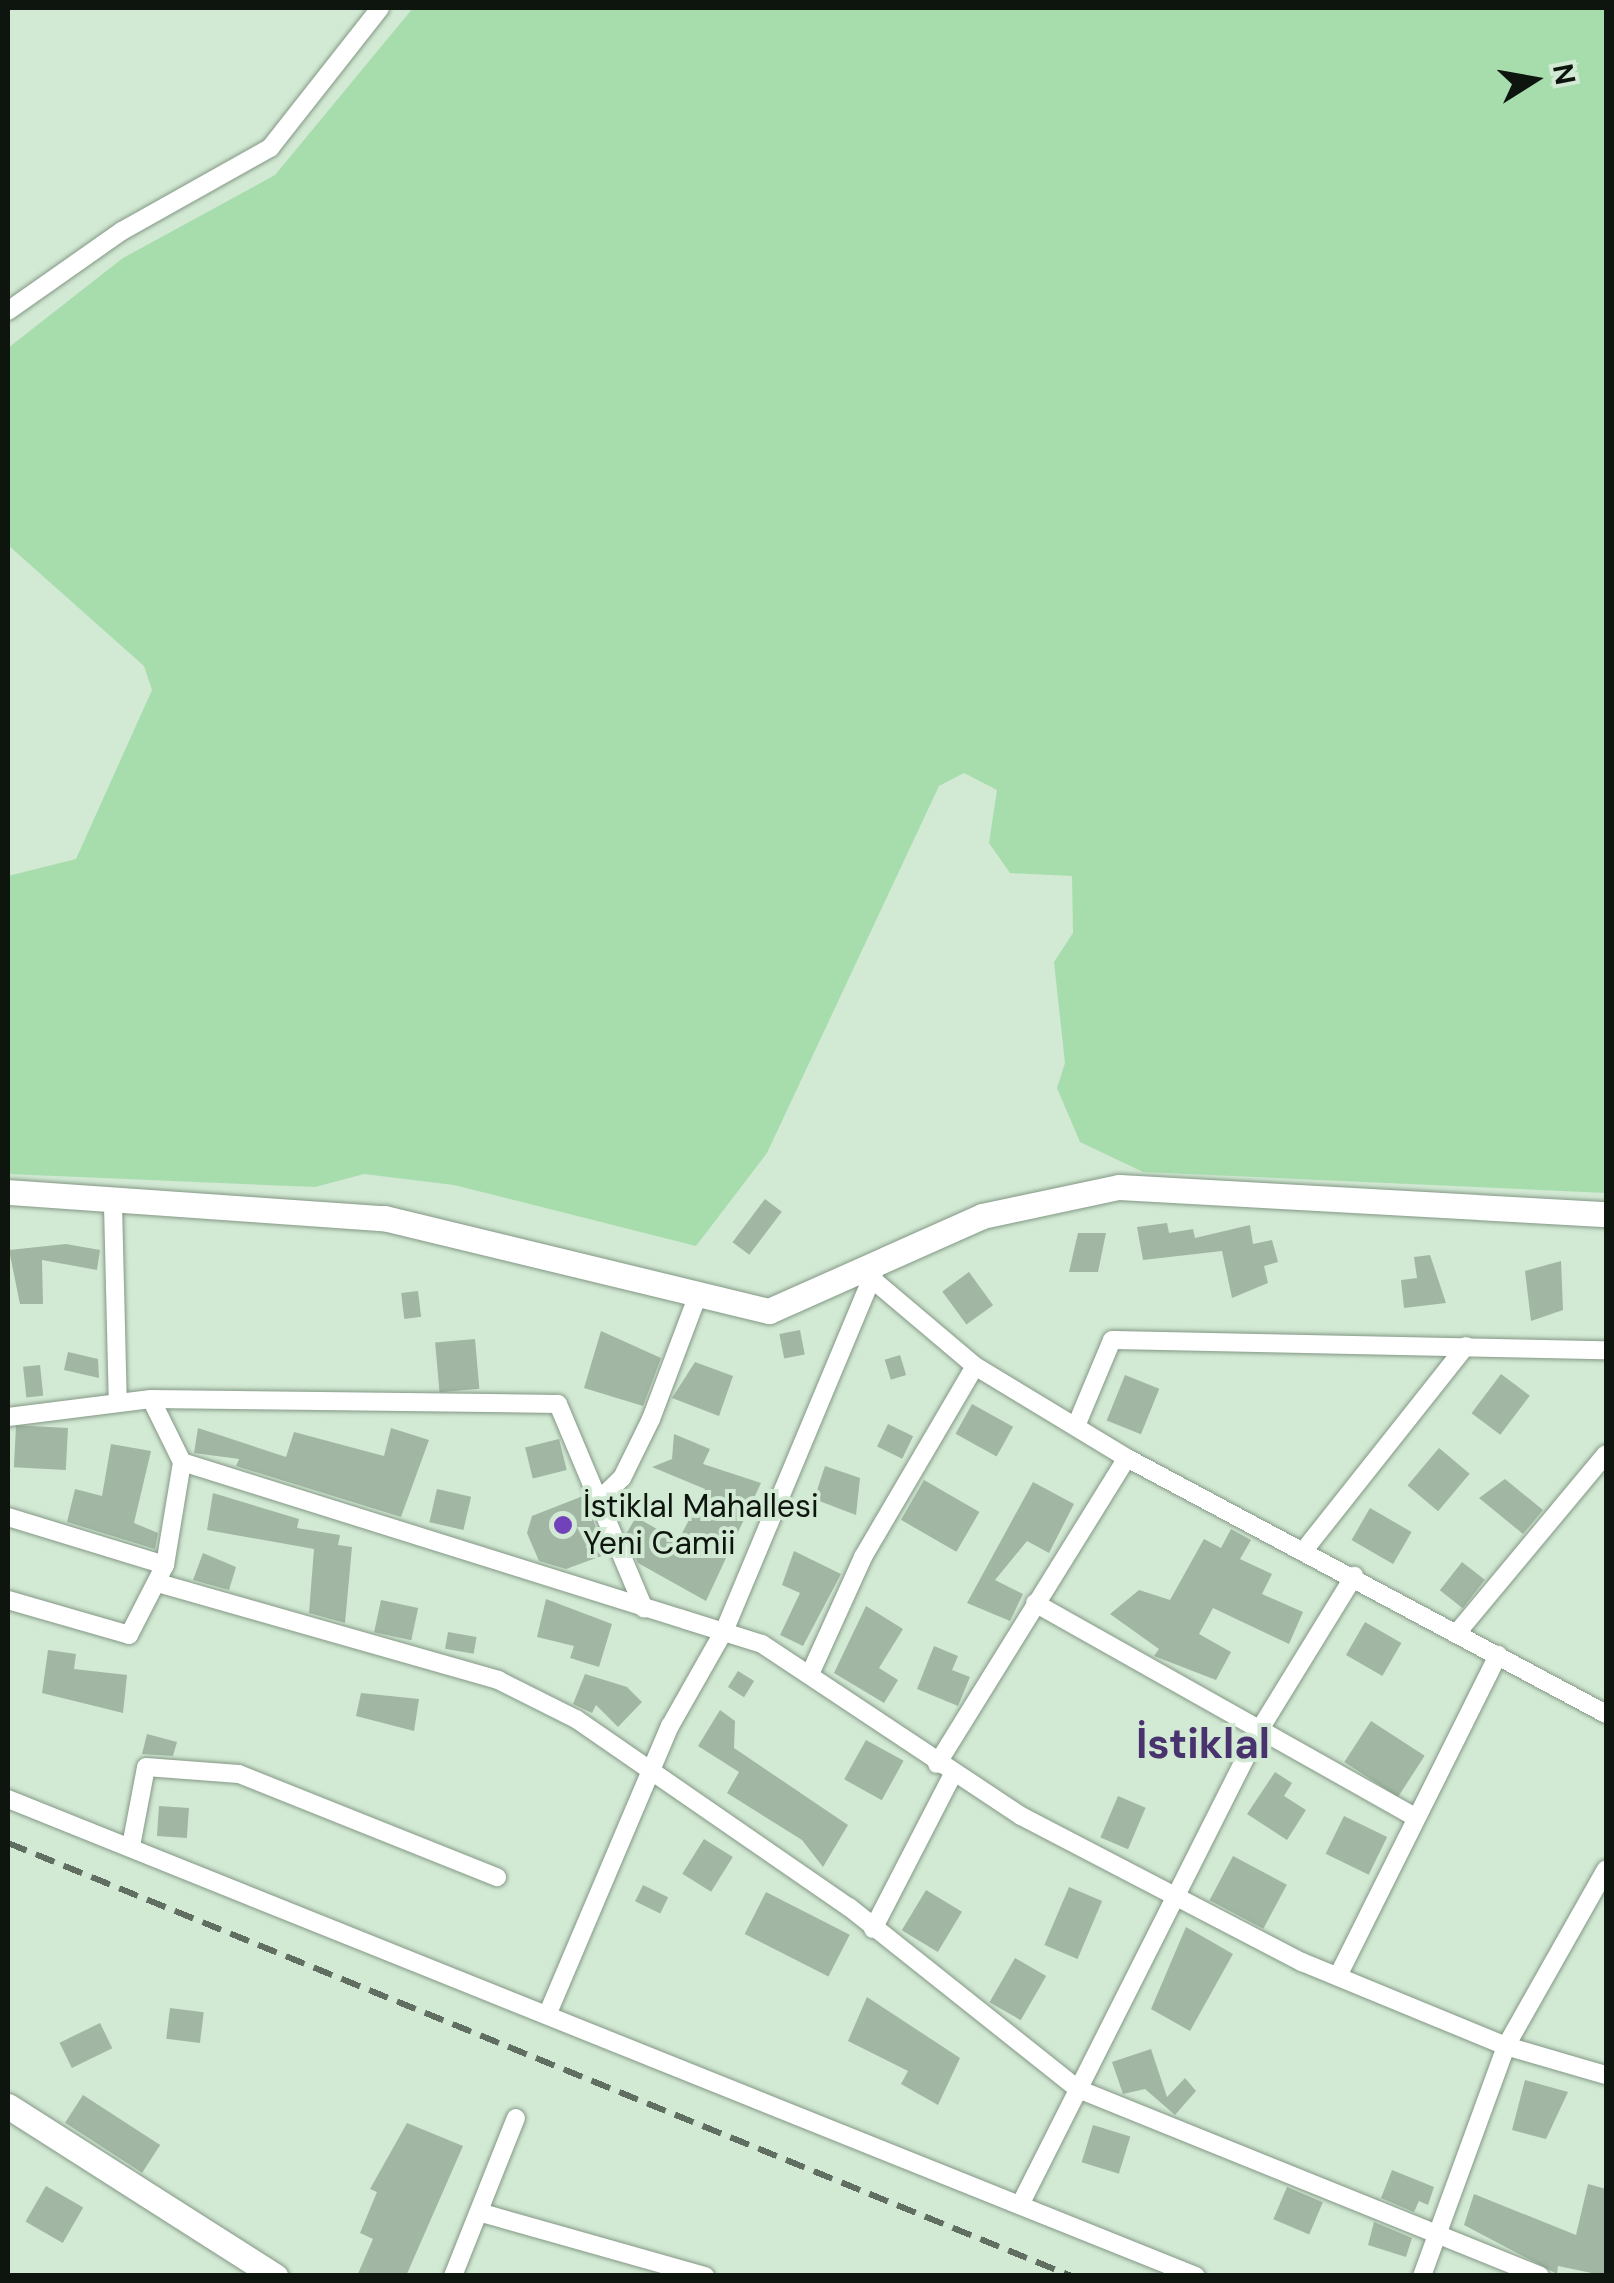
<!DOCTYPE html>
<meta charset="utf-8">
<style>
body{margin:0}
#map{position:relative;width:1614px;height:2283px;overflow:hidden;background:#d2e9d4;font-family:"DM Sans",sans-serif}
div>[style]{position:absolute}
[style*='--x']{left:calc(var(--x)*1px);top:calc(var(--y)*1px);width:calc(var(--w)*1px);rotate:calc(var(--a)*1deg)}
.green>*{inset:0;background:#a7ddad}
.building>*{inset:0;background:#a1b7a3;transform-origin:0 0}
.roads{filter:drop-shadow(0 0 2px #839885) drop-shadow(0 0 2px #839885)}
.street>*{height:18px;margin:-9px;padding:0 9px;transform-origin:9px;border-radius:9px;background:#fff}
.secondary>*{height:25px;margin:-12.5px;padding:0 12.5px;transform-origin:12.5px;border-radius:12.5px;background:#fff}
.rail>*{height:6px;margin-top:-3px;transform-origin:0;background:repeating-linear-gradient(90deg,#616f62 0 20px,transparent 0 30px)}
.dots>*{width:28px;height:28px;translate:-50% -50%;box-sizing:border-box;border:5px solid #d2e9d4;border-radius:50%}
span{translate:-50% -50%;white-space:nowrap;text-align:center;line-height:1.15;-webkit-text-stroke:8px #d2e9d4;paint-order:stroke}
.poi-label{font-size:32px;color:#0d150e}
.left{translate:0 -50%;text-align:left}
.district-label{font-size:42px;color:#48336f;font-weight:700}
.frame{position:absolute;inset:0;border:10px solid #0d150e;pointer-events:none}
.north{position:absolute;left:1484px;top:30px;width:100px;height:100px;-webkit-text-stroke:8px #d2e9d4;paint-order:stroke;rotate:79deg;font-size:28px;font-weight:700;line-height:40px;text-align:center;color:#0d150e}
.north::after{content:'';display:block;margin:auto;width:35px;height:45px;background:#0d150e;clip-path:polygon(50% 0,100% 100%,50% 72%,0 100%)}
</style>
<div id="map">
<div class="green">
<i style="clip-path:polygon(413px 8px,1606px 8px,1606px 1193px,1143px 1172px,1080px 1142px,1057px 1088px,1065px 1063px,1054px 962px,1073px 933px,1072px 876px,1010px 873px,989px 843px,997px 790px,964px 773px,939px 786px,767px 1153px,696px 1246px,454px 1185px,364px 1174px,315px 1187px,8px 1174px,8px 876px,76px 859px,152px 690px,144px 666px,8px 545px,8px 348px,123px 258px,275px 175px)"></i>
</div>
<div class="building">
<i style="left:765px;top:1199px;width:21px;height:54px;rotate:37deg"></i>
<i style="clip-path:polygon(1167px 1223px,1169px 1233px,1193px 1229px,1195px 1238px,1250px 1225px,1253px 1244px,1272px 1240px,1278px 1262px,1264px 1266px,1268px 1283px,1232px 1298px,1222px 1251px,1143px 1260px,1137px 1227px)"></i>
<i style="clip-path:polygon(1078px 1233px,1106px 1233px,1098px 1272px,1069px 1272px)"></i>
<i style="clip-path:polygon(66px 1244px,100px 1250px,97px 1270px,42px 1260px,43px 1304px,20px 1304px,9px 1250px)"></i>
<i style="clip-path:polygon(1430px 1255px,1446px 1303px,1404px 1308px,1401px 1280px,1417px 1278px,1414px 1257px)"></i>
<i style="clip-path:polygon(1561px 1261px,1563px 1310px,1531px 1321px,1525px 1271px)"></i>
<i style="left:969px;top:1272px;width:41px;height:33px;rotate:54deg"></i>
<i style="left:418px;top:1291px;width:26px;height:17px;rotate:83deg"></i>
<i style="left:800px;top:1330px;width:25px;height:21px;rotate:79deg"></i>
<i style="clip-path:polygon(601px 1331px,661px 1358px,643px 1406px,584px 1388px)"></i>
<i style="left:475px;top:1339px;width:50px;height:40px;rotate:85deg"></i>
<i style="clip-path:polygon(68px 1352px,98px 1359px,99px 1378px,64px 1370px)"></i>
<i style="left:900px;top:1355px;width:21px;height:16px;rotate:73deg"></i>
<i style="clip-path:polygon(695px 1362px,733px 1376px,719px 1416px,672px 1398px)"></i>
<i style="left:40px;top:1365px;width:31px;height:17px;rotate:84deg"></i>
<i style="left:1501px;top:1374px;width:36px;height:49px;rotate:37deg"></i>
<i style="left:1125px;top:1375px;width:37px;height:49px;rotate:22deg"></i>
<i style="left:972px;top:1404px;width:47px;height:34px;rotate:29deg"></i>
<i style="left:888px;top:1424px;width:28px;height:25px;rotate:26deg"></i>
<i style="left:68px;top:1428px;width:42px;height:52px;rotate:93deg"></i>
<i style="clip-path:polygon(198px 1428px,286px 1457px,294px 1432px,384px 1456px,391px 1428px,429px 1440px,401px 1517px,236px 1466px,239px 1459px,194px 1453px)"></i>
<i style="clip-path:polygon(674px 1434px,710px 1449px,703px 1464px,761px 1483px,706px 1601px,638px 1563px,626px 1534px,636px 1517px,678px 1541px,705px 1489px,652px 1467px,672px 1459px)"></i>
<i style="left:559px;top:1439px;width:32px;height:35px;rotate:76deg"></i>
<i style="clip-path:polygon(111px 1444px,151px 1451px,134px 1523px,158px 1533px,155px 1549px,67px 1522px,75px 1489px,102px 1496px)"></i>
<i style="left:1439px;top:1448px;width:40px;height:49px;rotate:40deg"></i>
<i style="clip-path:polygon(825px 1466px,860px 1478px,856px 1515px,814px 1499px)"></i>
<i style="clip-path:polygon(1505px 1479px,1543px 1510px,1523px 1534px,1479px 1498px)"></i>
<i style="left:924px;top:1480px;width:64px;height:46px;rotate:30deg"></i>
<i style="clip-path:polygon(1033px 1482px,1074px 1504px,1049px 1553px,1027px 1541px,995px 1580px,1023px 1594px,1010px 1621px,967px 1603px)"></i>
<i style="left:437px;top:1489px;width:35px;height:34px;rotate:13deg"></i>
<i style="clip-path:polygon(213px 1493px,299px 1519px,297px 1528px,340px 1535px,338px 1545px,352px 1547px,345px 1623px,309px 1613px,314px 1549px,207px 1530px)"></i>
<i style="clip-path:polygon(583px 1496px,607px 1554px,566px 1569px,539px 1561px,527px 1533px,532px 1516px)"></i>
<i style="left:1370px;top:1508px;width:48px;height:37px;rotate:30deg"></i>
<i style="clip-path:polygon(1231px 1529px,1251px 1540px,1240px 1559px,1272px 1574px,1262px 1594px,1303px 1612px,1289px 1644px,1213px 1608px,1199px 1634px,1231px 1652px,1216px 1680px,1154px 1656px,1159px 1649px,1110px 1614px,1139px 1590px,1170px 1600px,1204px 1539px,1221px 1548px)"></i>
<i style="clip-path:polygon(794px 1551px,841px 1574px,803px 1646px,780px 1635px,800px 1593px,782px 1585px)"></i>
<i style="clip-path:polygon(203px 1553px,236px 1567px,229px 1590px,193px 1580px)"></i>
<i style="left:1462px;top:1562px;width:29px;height:36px;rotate:38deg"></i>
<i style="clip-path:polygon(546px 1599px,612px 1624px,599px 1667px,570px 1658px,574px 1646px,537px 1637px)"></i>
<i style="left:381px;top:1600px;width:38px;height:33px;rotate:12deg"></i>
<i style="clip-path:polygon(866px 1606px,903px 1629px,879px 1668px,898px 1680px,884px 1703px,834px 1673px)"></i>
<i style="left:1365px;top:1622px;width:42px;height:38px;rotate:30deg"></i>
<i style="left:448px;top:1632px;width:29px;height:17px;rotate:10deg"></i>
<i style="clip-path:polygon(934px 1646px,958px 1656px,952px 1670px,970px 1677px,958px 1706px,917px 1689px)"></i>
<i style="clip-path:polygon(48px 1650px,76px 1654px,74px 1669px,127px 1675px,123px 1713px,42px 1693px)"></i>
<i style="left:738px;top:1671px;width:19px;height:19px;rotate:32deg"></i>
<i style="clip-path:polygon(585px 1674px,627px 1687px,642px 1702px,618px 1727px,596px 1705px,592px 1713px,573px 1704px)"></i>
<i style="clip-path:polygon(361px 1693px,419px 1699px,414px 1731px,356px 1716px)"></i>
<i style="clip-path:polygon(720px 1710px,735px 1721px,734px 1748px,848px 1825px,823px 1867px,802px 1840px,727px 1793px,739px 1772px,698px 1746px)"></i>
<i style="left:1371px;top:1721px;width:64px;height:49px;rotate:33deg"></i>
<i style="clip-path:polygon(147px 1734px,177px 1742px,173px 1756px,142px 1754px)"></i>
<i style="left:866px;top:1740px;width:43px;height:45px;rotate:29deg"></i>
<i style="clip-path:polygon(1275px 1772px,1292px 1783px,1284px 1796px,1306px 1810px,1287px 1840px,1247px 1814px)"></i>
<i style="left:1118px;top:1796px;width:30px;height:45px;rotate:23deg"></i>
<i style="left:159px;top:1806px;width:30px;height:30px;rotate:4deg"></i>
<i style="left:1344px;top:1816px;width:48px;height:42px;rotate:26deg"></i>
<i style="left:704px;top:1839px;width:34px;height:41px;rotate:32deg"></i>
<i style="left:1233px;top:1856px;width:61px;height:50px;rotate:28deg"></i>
<i style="left:643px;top:1885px;width:28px;height:18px;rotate:26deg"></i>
<i style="left:1069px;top:1887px;width:36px;height:63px;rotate:23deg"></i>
<i style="left:926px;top:1890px;width:42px;height:47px;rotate:31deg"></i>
<i style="left:766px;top:1892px;width:94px;height:47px;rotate:27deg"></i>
<i style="clip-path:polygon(1186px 1927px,1233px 1954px,1190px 2031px,1151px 2009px)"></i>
<i style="left:1015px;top:1958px;width:36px;height:51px;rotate:30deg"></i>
<i style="clip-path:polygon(867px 1997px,960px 2058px,938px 2105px,901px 2084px,908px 2071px,848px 2041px)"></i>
<i style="left:170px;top:2008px;width:34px;height:31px;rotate:7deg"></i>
<i style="left:100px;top:2023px;width:28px;height:45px;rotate:64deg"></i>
<i style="clip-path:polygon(1151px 2049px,1167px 2097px,1185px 2078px,1196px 2091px,1175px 2115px,1145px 2089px,1123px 2094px,1112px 2062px)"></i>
<i style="clip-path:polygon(1525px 2080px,1568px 2092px,1546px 2139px,1512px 2130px)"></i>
<i style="left:83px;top:2095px;width:92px;height:33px;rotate:33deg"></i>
<i style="clip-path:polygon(407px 2123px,463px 2146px,406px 2276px,357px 2276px,373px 2239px,360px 2233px,377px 2192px,370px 2189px)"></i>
<i style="left:1093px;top:2125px;width:39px;height:39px;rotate:17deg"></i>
<i style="clip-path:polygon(1392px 2170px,1434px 2187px,1428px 2205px,1419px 2201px,1414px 2212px,1381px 2198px)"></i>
<i style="clip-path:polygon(1588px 2184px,1606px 2189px,1606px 2276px,1558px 2266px,1557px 2274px,1464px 2225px,1474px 2194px,1576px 2235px)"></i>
<i style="left:46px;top:2186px;width:43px;height:41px;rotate:30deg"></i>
<i style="left:1287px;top:2187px;width:39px;height:35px;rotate:23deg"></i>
<i style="clip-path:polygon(1374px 2222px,1412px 2238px,1406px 2257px,1368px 2245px)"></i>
</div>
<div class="roads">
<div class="street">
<i style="--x:8;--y:311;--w:139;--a:-35.1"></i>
<i style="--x:122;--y:231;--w:170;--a:-29.3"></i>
<i style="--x:270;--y:148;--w:178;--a:-51.8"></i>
<i style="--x:113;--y:1205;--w:198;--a:88.6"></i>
<i style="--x:872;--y:1279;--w:135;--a:40.2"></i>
<i style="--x:975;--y:1366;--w:178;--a:31.2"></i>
<i style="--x:1127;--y:1458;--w:543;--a:28.12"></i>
<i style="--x:8;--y:1417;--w:144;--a:-7.2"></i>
<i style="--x:151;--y:1399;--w:407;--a:0.7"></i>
<i style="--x:558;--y:1404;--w:222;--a:67.2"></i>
<i style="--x:1076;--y:1426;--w:93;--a:-67.3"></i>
<i style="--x:1112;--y:1340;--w:494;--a:1.2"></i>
<i style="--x:182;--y:1462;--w:608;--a:17.42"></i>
<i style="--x:762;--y:1644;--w:311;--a:33.6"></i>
<i style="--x:1021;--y:1816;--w:317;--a:27.5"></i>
<i style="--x:1302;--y:1962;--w:221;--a:22.4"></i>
<i style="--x:1506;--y:2046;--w:104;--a:16.2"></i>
<i style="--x:599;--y:1500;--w:32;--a:-44"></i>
<i style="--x:622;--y:1478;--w:66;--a:-63.8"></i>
<i style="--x:651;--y:1419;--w:127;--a:-69.3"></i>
<i style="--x:8;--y:1517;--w:164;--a:17"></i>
<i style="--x:1305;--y:1549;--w:259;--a:-51.6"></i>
<i style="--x:158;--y:1583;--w:354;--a:15.9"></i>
<i style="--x:498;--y:1680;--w:87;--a:26.6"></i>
<i style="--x:576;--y:1719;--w:331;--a:34.6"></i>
<i style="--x:849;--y:1907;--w:293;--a:38.5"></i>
<i style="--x:1078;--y:2089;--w:498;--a:22"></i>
<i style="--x:8;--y:1600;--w:126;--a:16.1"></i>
<i style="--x:129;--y:1635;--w:79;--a:-62.8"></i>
<i style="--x:165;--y:1565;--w:104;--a:-80.6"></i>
<i style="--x:182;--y:1462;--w:70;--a:-116.2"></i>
<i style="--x:1035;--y:1603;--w:436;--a:29.4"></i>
<i style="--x:1456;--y:1634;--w:234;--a:-50.2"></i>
<i style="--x:810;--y:1674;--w:128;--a:-65.6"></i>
<i style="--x:863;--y:1557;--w:221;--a:-59.6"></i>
<i style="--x:937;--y:1764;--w:360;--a:-58.2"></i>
<i style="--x:8;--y:1799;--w:1280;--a:21.88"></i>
<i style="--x:131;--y:1846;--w:80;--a:-79.2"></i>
<i style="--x:146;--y:1767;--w:93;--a:4.3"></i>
<i style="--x:239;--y:1774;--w:278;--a:21.8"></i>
<i style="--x:873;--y:1929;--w:174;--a:-62.7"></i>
<i style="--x:1338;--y:1976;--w:359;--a:-63.5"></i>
<i style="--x:548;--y:2013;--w:312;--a:-67"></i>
<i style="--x:670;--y:1726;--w:112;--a:-60.4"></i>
<i style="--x:725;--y:1629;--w:389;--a:-67.3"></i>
<i style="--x:1020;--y:2205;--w:533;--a:-63.24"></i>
<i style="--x:1260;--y:1729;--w:180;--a:-58.4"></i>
<i style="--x:482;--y:2213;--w:232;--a:15.8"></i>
<i style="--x:453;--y:2276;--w:170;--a:-68.3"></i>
<i style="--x:1422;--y:2276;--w:245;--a:-69.9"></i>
<i style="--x:1506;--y:2046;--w:203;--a:-60.5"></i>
</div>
<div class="secondary">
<i style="--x:8;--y:1192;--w:377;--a:4"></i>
<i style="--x:384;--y:1218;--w:396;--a:13.6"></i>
<i style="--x:769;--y:1311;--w:233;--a:-24"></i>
<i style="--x:982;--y:1216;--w:140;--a:-12"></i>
<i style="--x:1119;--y:1187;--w:488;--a:3.2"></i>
<i style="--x:8;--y:2106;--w:317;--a:32.5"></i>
</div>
</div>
<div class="rail">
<i style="--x:8;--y:1843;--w:1148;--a:22.16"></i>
</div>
<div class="dots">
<i style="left:563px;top:1525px;background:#7242ba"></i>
</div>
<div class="poi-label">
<span class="left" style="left:583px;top:1525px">İstiklal Mahallesi<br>Yeni Camii</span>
</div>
<div class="district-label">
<span style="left:1203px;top:1744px">İstiklal</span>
</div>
<div class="frame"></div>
<div class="north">N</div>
</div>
